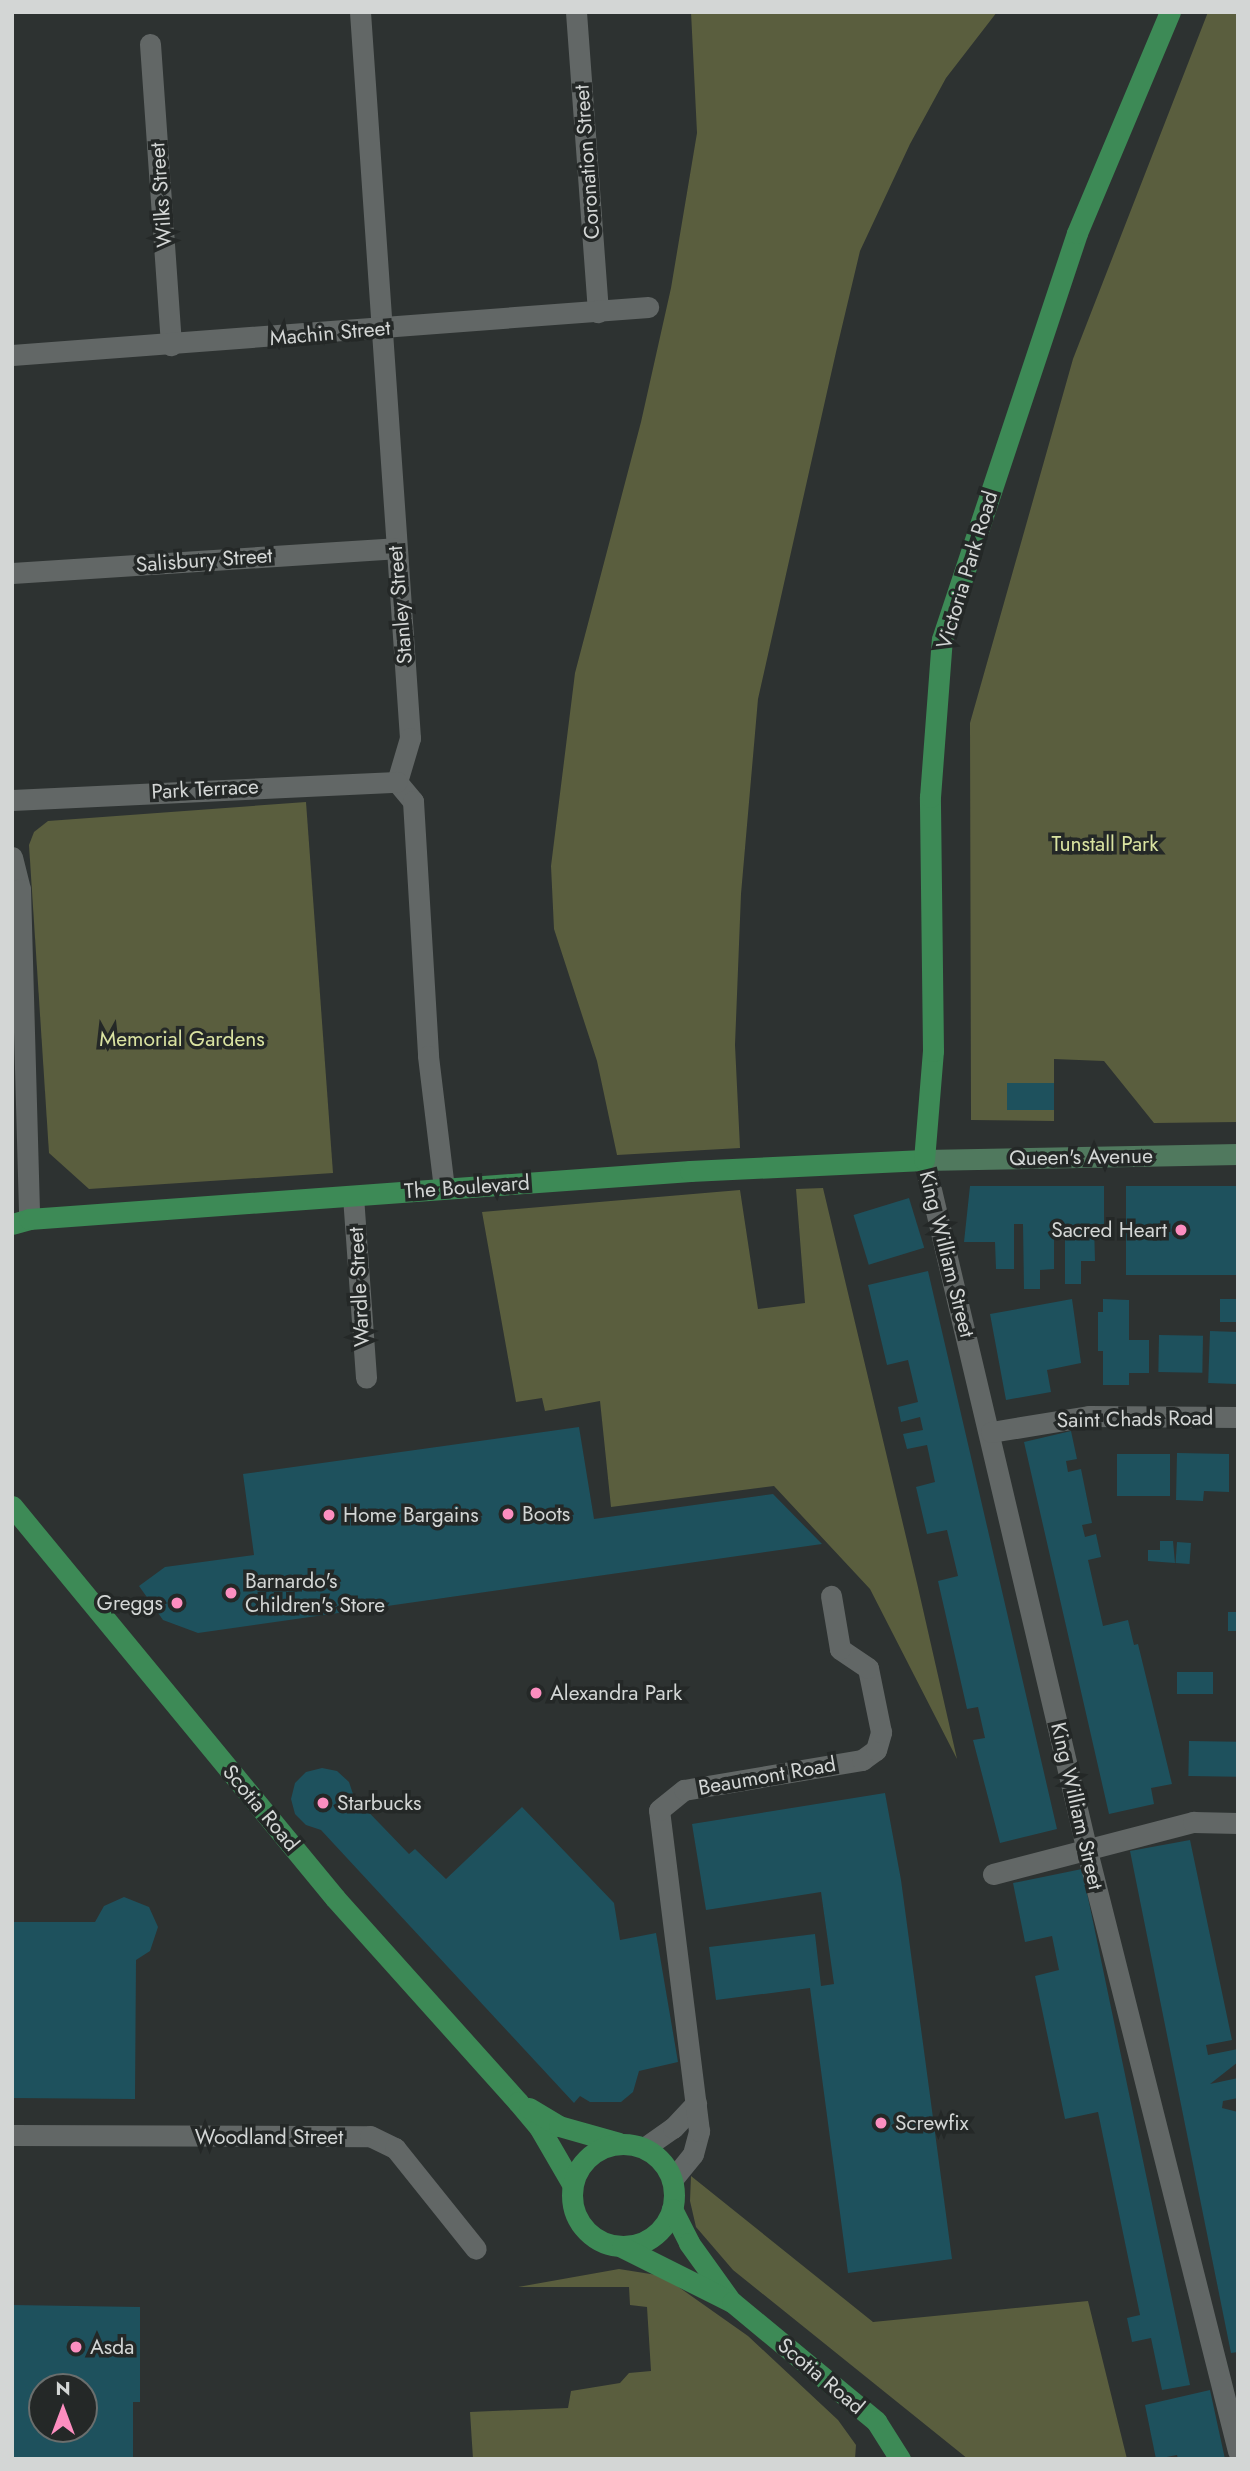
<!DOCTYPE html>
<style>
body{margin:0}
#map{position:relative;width:1250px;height:2471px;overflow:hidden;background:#2d3231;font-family:Jost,sans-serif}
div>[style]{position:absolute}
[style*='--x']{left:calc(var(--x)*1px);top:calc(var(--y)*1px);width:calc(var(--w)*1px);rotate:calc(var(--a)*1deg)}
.green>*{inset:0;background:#5a5e3e}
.building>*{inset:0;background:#1e515d;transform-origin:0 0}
.street>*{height:21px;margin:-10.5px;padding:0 10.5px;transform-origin:10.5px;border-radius:10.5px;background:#626766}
.secondary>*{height:21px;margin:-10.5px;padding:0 10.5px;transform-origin:10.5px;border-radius:10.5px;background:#50795e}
.primary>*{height:21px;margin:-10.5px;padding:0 10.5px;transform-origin:10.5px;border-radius:10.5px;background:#3d8a56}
.primary>.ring{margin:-10.5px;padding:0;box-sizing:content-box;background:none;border:21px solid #3d8a56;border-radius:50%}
.dots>*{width:19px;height:19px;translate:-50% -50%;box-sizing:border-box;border:4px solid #242827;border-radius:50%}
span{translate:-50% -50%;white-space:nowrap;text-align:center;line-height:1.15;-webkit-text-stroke:7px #242827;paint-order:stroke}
.street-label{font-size:21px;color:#d3d6d5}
.park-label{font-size:21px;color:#dae3a1}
.poi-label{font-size:21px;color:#d3d6d5}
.right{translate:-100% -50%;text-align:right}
.left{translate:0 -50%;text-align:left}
.frame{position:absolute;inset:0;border:14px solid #d3d6d5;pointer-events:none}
.north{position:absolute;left:28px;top:2373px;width:70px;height:70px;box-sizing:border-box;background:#242827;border:2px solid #6a6e6d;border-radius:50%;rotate:0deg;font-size:19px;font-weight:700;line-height:28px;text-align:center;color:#d3d6d5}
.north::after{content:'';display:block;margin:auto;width:24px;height:32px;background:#fd8ec0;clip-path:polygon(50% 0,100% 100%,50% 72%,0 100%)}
</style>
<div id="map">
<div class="green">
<i style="clip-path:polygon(691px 12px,997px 12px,946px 78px,910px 144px,860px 251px,836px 352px,758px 699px,741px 894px,735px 1045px,740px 1148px,617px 1155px,597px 1061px,554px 929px,551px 866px,575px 673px,641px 422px,671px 288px,697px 133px)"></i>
<i style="clip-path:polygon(1208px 12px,1238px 12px,1238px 1122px,1154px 1123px,1104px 1061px,1054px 1059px,1054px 1121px,971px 1120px,970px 723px,1073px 359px)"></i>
<i style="clip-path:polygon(306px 802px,333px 1173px,89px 1189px,49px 1153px,29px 845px,34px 832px,48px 821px)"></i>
<i style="clip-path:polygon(823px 1188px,917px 1583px,957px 1759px,870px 1589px,774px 1486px,611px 1507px,600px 1401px,545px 1411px,542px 1398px,516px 1402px,482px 1212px,740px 1190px,758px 1309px,805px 1303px,796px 1189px)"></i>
<i style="clip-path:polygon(691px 2176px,873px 2322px,1088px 2301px,1127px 2459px,968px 2459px,733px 2270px,696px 2227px,690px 2201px)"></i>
<i style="clip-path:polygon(619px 2269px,663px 2276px,748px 2336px,838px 2420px,856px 2445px,855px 2459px,473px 2459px,470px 2412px,568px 2408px,571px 2391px,620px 2383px,629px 2373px,651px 2371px,647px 2307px,630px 2305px,629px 2287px,518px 2287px)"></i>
</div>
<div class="building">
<i style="left:1007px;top:1083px;width:47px;height:27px"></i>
<i style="clip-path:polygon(970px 1186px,1104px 1186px,1104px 1224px,1094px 1224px,1095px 1261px,1081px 1261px,1081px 1284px,1065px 1284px,1065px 1224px,1054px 1224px,1054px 1269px,1040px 1270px,1040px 1289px,1024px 1289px,1023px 1224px,1014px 1224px,1014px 1269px,996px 1269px,995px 1242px,964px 1242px)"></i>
<i style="left:1126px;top:1186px;width:112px;height:89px"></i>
<i style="left:909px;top:1198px;width:52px;height:58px;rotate:73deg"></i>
<i style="clip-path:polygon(928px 1271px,1057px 1829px,1000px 1843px,973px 1740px,985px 1738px,978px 1707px,967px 1709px,938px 1581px,958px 1576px,947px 1530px,927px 1534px,916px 1487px,935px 1482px,927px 1445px,907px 1449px,903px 1434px,923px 1430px,920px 1417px,901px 1422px,898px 1407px,918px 1402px,908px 1360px,887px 1365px,868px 1285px)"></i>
<i style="clip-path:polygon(1072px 1299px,1081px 1363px,1047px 1370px,1051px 1392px,1006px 1400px,990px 1314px)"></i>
<i style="clip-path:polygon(1103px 1299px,1129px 1300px,1129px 1340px,1149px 1340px,1149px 1373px,1129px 1373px,1129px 1385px,1103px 1385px,1103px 1351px,1098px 1351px,1098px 1312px,1103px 1312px)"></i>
<i style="left:1220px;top:1299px;width:18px;height:23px"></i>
<i style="left:1210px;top:1331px;width:28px;height:52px;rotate:2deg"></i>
<i style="left:1159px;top:1335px;width:44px;height:37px;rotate:1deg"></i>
<i style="clip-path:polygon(579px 1427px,594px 1519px,773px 1494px,822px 1544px,198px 1633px,163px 1620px,139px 1586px,165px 1567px,254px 1555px,243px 1474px)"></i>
<i style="clip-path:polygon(1071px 1431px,1077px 1459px,1066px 1461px,1068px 1472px,1081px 1469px,1092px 1523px,1082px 1525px,1085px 1537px,1096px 1534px,1101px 1557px,1088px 1560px,1103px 1626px,1128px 1620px,1134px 1645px,1138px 1644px,1172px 1784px,1151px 1788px,1154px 1804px,1109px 1814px,1024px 1442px)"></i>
<i style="clip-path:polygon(1177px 1453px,1229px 1454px,1229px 1492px,1204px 1491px,1203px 1501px,1176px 1500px)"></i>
<i style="left:1170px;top:1454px;width:42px;height:53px;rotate:90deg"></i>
<i style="clip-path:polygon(1160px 1541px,1173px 1541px,1175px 1563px,1148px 1561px,1148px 1550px,1160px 1550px)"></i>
<i style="left:1177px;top:1542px;width:14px;height:21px;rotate:4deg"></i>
<i style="left:1228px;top:1612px;width:10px;height:19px"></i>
<i style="left:1177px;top:1672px;width:36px;height:22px"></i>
<i style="left:1189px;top:1741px;width:49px;height:35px;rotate:1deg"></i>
<i style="clip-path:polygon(322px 1768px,337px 1771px,349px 1782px,354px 1797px,409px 1854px,415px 1849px,446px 1879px,522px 1807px,614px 1903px,620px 1940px,656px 1933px,678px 2062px,639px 2071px,633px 2092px,621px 2102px,590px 2102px,580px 2096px,574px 2103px,321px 1830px,306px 1825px,295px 1814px,291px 1799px,295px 1783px,306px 1772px)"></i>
<i style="clip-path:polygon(885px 1793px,901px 1880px,952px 2259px,848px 2273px,810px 1988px,716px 2000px,709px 1947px,815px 1934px,821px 1986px,834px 1984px,821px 1892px,706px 1910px,692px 1824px)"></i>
<i style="clip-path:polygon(1190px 1840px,1232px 2040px,1206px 2045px,1208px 2055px,1238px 2049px,1238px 2062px,1210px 2084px,1238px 2078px,1238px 2098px,1223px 2101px,1222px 2108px,1238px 2112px,1238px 2352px,1231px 2353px,1130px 1851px)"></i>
<i style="clip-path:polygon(1082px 1869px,1190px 2385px,1162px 2390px,1151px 2338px,1132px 2342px,1127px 2318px,1140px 2315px,1098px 2112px,1065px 2119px,1035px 1976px,1059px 1970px,1052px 1936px,1025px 1942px,1013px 1883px)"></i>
<i style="clip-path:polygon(124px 1897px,149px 1907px,158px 1927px,150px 1951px,136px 1960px,135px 2099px,12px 2098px,12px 1922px,95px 1922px,104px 1906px)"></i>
<i style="clip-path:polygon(evenodd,12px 2305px,140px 2307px,140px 2402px,133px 2402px,133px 2459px,12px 2459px,12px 2305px,42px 2387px,84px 2387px,84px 2429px,42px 2429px,42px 2387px)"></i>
<i style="clip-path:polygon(1210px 2390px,1225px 2459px,1178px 2459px,1177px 2455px,1156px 2459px,1145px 2405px)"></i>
</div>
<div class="street">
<i style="--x:360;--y:12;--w:728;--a:86.06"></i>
<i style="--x:410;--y:738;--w:46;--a:106.5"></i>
<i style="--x:576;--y:12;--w:301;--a:85.8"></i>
<i style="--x:150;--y:44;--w:302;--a:86"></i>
<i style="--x:12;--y:355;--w:638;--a:-4.32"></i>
<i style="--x:12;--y:573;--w:384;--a:-3.7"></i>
<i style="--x:397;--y:782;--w:25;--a:50"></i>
<i style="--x:413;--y:801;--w:255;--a:86.6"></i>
<i style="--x:428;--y:1056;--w:133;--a:83.1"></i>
<i style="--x:12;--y:800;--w:385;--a:-2.7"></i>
<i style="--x:12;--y:857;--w:33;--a:76"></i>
<i style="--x:20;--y:889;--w:330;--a:88.4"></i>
<i style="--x:924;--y:1160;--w:706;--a:76.73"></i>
<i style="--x:1086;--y:1847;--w:623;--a:75.87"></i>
<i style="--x:353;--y:1196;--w:182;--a:85.9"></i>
<i style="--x:991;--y:1432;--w:99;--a:-9.3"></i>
<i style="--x:1089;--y:1416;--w:149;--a:0.4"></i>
<i style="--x:993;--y:1874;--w:207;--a:-14.6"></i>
<i style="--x:1193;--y:1822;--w:45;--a:1.3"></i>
<i style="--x:12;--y:2135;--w:358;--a:0.2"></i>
<i style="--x:370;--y:2136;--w:28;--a:26"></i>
<i style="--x:395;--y:2148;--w:129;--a:51.3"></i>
<i style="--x:644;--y:2148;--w:35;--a:-35"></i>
<i style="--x:673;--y:2128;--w:34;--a:-47"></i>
<i style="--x:672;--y:2180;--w:33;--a:-51"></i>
<i style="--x:693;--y:2154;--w:24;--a:-75"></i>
<i style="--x:699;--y:2131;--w:323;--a:-97.1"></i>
<i style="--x:659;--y:1810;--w:32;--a:-39"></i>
<i style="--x:684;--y:1790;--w:181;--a:-9.6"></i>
<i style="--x:862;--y:1760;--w:17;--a:-36"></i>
<i style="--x:876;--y:1750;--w:19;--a:-74"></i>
<i style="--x:881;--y:1732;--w:65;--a:-101.5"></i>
<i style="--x:868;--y:1668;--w:34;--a:-146"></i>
<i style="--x:840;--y:1649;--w:54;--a:-99.6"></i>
</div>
<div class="secondary">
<i style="--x:924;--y:1160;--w:314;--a:-1.1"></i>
</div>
<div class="primary">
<i style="--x:12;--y:1224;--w:18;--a:-16"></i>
<i style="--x:29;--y:1219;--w:663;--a:-4.15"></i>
<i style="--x:690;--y:1171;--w:234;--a:-2.7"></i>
<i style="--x:924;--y:1160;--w:109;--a:-85.3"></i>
<i style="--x:933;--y:1051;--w:254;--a:-90.7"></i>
<i style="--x:930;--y:797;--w:158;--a:-85.7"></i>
<i style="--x:942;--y:639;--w:428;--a:-71.6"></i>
<i style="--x:1077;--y:233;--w:240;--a:-67.2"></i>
<i style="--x:12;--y:1506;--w:508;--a:50.51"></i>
<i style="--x:335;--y:1898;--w:274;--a:48.1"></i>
<i style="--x:518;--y:2102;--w:33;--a:50"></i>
<i style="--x:539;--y:2127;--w:66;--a:59.9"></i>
<i style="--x:529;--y:2108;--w:35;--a:31"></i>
<i style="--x:559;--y:2126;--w:62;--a:15.8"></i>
<i class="ring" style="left:572px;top:2144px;width:81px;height:81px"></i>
<i style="--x:672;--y:2209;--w:38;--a:63"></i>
<i style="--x:689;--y:2243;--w:70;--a:54.3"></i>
<i style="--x:622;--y:2247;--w:123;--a:26.6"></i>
<i style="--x:732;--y:2302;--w:187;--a:39.6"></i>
<i style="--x:876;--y:2421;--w:45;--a:57.7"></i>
</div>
<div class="dots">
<i style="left:1181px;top:1230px;background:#fd8ec0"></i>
<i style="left:508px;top:1514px;background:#fd8ec0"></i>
<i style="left:329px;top:1515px;background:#fd8ec0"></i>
<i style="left:231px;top:1593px;background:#fd8ec0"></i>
<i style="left:177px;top:1603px;background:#fd8ec0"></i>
<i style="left:536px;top:1693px;background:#fd8ec0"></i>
<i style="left:323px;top:1803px;background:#fd8ec0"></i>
<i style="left:881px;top:2123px;background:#fd8ec0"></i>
<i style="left:76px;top:2347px;background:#fd8ec0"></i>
</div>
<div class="street-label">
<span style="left:587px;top:162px;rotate:-94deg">Coronation Street</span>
<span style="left:161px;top:195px;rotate:-94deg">Wilks Street</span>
<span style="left:330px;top:333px;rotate:-5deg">Machin Street</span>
<span style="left:204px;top:560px;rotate:-4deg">Salisbury Street</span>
<span style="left:967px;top:570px;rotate:-73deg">Victoria Park Road</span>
<span style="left:400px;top:605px;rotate:-95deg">Stanley Street</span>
<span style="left:205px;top:789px;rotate:-3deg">Park Terrace</span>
<span style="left:1081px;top:1157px;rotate:-1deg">Queen's Avenue</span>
<span style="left:467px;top:1187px;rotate:-4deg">The Boulevard</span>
<span style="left:947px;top:1254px;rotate:76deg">King William Street</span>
<span style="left:359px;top:1287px;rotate:-93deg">Wardle Street</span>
<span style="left:1135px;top:1419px;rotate:-1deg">Saint Chads Road</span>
<span style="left:767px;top:1776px;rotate:-10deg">Beaumont Road</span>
<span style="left:1077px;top:1806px;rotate:77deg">King William Street</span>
<span style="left:261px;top:1808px;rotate:50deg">Scotia Road</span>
<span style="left:269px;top:2137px">Woodland Street</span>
<span style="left:821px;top:2376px;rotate:40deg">Scotia Road</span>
</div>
<div class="park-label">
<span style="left:1105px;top:844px">Tunstall Park</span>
<span style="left:182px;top:1039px">Memorial Gardens</span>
</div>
<div class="poi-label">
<span class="right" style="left:1167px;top:1230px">Sacred Heart</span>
<span class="left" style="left:522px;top:1514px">Boots</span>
<span class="left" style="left:343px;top:1515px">Home Bargains</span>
<span class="left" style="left:245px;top:1593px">Barnardo's<br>Children's Store</span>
<span class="right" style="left:163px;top:1603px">Greggs</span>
<span class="left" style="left:550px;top:1693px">Alexandra Park</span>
<span class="left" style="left:337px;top:1803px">Starbucks</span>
<span class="left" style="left:895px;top:2123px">Screwfix</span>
<span class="left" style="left:90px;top:2347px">Asda</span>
</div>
<div class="frame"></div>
<div class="north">N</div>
</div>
